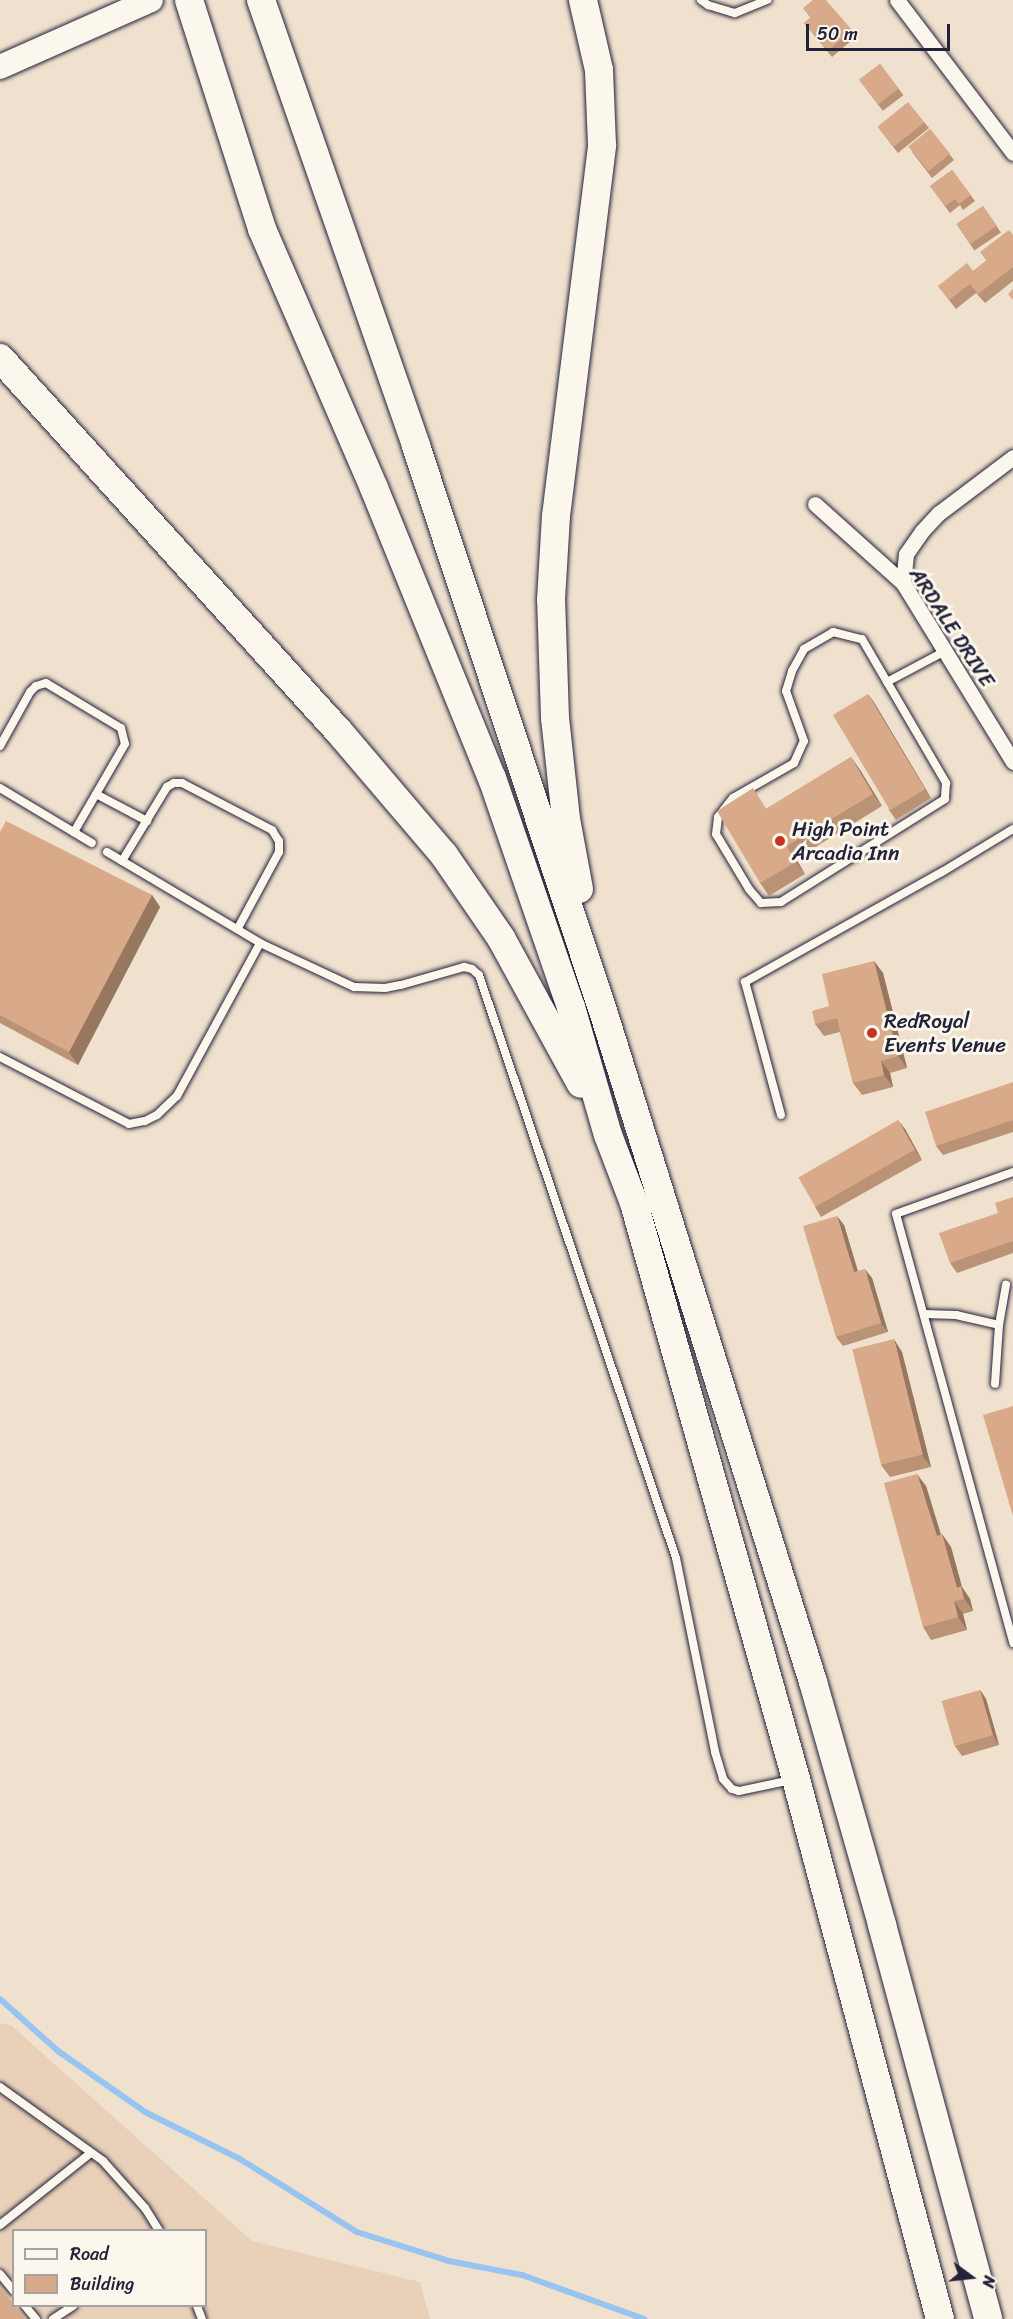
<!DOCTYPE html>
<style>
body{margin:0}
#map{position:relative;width:1013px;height:2319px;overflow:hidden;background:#f0e0ce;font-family:Sriracha,sans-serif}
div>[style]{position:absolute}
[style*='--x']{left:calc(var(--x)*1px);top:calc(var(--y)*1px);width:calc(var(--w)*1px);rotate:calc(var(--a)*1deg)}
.built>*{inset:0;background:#e9d0b9}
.stream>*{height:6px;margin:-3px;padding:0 3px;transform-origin:3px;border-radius:3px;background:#97c4f1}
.roads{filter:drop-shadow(0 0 2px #22223b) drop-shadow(0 0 2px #22223b)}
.service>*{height:8px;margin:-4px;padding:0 4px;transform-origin:4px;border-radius:4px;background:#fbf7ec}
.minor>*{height:15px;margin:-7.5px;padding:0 7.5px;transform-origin:7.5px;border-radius:7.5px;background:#fbf7ec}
.primary>*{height:24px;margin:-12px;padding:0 12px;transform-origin:12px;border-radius:12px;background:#fbf7ec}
.motorway>*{height:28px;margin:-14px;padding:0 14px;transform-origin:14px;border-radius:14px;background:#fbf7ec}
.wall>*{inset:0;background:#ba9276;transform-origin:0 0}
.shaded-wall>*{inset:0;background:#977760}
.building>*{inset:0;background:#d8aa89;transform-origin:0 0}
.dots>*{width:16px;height:16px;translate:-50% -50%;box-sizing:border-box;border:3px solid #fbf7ec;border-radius:50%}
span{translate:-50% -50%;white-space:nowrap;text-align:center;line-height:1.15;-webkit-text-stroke:6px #fbf7ec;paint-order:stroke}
.street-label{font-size:21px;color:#22223b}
.poi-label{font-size:21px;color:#22223b}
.left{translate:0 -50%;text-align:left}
.legend{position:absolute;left:12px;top:2229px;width:195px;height:78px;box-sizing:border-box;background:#fbf7ec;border:2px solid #a4a2a5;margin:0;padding:8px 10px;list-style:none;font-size:18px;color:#22223b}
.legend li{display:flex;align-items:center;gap:12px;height:30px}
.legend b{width:30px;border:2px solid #a4a2a5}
.north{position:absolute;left:941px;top:2247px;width:60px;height:60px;-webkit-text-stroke:4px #fbf7ec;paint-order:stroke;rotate:105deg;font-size:16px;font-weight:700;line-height:24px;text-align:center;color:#22223b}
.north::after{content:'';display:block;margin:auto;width:21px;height:27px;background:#22223b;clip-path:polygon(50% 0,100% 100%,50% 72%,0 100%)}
.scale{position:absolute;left:806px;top:24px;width:144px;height:27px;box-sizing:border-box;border:3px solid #22223b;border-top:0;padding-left:8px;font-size:18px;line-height:21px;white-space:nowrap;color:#22223b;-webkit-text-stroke:4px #fbf7ec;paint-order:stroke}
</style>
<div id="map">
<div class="built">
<i style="clip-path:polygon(evenodd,0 2023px,12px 2026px,252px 2241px,420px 2282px,430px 2319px,0 2319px,0 2023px,14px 2230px,206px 2230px,206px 2306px,14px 2306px,14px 2230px)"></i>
</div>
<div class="stream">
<i style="--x:0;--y:1999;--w:78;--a:41.9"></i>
<i style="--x:58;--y:2051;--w:106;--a:35"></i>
<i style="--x:145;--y:2112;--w:106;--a:26.3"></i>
<i style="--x:240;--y:2159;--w:138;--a:32"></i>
<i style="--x:357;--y:2232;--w:96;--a:17.5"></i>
<i style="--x:449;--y:2261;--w:74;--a:10.9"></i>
<i style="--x:522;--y:2275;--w:130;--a:19.8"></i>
</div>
<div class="roads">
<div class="service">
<i style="--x:701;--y:0;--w:9;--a:36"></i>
<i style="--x:708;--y:5;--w:28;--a:17"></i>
<i style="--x:735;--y:13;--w:35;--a:-22"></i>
<i style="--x:833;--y:632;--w:30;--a:14"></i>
<i style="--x:862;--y:639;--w:167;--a:59.7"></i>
<i style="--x:946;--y:783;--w:16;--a:94"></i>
<i style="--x:945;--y:799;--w:194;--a:147.9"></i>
<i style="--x:781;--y:902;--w:20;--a:177"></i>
<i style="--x:761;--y:903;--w:18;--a:-131"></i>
<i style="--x:749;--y:889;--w:64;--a:-121"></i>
<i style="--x:716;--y:834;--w:17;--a:-83"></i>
<i style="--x:718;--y:817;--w:24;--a:-52"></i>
<i style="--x:733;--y:798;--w:70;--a:-29.8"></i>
<i style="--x:794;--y:763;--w:24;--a:-66"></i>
<i style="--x:804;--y:741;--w:53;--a:-109.8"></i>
<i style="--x:786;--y:691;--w:21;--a:-73"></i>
<i style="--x:792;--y:671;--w:25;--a:-61"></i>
<i style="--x:804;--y:649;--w:34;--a:-30"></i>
<i style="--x:887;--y:682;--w:66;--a:-28.1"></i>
<i style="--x:0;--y:746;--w:62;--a:-60.9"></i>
<i style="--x:30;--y:692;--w:8;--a:-45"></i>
<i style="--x:36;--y:686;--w:10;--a:-17"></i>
<i style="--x:46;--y:683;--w:87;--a:31"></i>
<i style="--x:121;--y:728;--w:16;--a:76"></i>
<i style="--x:125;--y:744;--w:102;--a:120.1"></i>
<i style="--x:0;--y:788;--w:107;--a:30.9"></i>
<i style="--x:96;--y:794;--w:58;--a:27.9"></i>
<i style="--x:107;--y:852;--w:178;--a:30.7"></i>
<i style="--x:260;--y:943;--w:104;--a:25.1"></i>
<i style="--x:354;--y:987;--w:31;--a:2"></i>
<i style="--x:385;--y:988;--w:16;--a:-11"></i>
<i style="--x:401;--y:985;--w:66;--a:-15.9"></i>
<i style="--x:464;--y:967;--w:8;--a:14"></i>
<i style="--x:472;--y:969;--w:9;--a:41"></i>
<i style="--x:479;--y:975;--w:615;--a:71.33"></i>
<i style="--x:676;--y:1558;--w:198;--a:78.6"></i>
<i style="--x:715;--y:1752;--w:28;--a:73"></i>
<i style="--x:723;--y:1779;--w:13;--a:48"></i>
<i style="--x:732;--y:1789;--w:7;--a:16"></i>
<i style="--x:739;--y:1791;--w:53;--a:-11.9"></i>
<i style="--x:122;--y:861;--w:87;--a:-58.7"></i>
<i style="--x:167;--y:787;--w:8;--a:-30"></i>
<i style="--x:174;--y:783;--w:8;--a:0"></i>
<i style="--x:182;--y:783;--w:102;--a:27.6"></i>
<i style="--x:272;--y:830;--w:13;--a:58"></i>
<i style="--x:279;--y:841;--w:11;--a:90"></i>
<i style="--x:279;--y:852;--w:86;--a:118.3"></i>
<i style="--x:0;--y:1057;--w:145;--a:27.4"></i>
<i style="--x:129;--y:1124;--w:16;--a:-11"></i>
<i style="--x:145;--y:1121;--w:13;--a:-27"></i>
<i style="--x:157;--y:1115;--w:28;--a:-44"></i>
<i style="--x:177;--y:1096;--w:174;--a:-61.5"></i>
<i style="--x:781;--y:1115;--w:138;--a:-105.1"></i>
<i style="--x:745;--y:982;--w:226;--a:-29.2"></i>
<i style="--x:942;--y:872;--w:83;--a:-31.2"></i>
<i style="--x:1013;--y:1172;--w:124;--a:160.3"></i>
<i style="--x:896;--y:1214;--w:445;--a:74.7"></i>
<i style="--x:924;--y:1314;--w:32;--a:2"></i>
<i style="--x:956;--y:1315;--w:44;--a:13.1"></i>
<i style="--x:999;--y:1325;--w:59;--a:93.9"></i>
<i style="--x:999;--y:1325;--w:41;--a:-80.1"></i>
<i style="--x:0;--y:2087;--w:127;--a:35.7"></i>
<i style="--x:103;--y:2161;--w:63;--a:48.2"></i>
<i style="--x:145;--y:2208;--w:26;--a:58"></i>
<i style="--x:0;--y:2225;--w:116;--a:-38.4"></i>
<i style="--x:0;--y:2274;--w:22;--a:51"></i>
<i style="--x:25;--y:2306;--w:17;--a:50"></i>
<i style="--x:197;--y:2306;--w:14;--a:69"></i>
<i style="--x:53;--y:2319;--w:24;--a:-33"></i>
</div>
<div class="minor">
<i style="--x:897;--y:0;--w:192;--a:52.8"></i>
<i style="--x:815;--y:504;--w:118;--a:41.9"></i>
<i style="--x:903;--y:583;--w:210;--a:58.4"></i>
<i style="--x:903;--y:583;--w:29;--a:-84"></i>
<i style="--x:906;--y:554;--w:28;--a:-55"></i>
<i style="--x:922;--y:531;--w:25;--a:-47"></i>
<i style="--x:939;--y:513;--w:93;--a:-37.1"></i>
</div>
<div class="primary">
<i style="--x:0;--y:67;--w:165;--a:-23.9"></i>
</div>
<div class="motorway">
<i style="--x:189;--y:0;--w:240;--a:72.3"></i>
<i style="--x:262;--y:229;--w:282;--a:66.6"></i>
<i style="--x:374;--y:488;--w:313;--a:67.9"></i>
<i style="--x:492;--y:778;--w:242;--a:71"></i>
<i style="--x:571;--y:1007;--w:133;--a:73.9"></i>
<i style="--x:608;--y:1135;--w:73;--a:69.1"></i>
<i style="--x:634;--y:1203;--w:598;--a:74.29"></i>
<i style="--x:796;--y:1779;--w:559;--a:75.07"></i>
<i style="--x:261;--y:0;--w:472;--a:70.8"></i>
<i style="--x:416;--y:446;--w:595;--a:71.69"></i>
<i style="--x:603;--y:1011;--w:703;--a:72.62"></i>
<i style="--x:813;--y:1682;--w:253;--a:74.1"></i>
<i style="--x:882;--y:1925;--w:408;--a:74.9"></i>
<i style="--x:0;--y:358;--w:508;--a:47.79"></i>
<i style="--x:341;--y:734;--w:159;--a:49.6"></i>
<i style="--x:444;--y:855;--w:101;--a:55.5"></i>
<i style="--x:501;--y:938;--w:166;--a:61.3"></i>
<i style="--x:579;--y:889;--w:71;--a:-100.5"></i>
<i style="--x:566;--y:819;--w:102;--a:-96.2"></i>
<i style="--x:555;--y:718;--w:118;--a:-91.9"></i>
<i style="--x:551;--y:600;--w:84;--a:-86.6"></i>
<i style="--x:556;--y:516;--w:374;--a:-82.9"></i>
<i style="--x:602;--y:145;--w:75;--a:-92.3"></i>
<i style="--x:599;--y:70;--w:72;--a:-102.9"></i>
</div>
</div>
<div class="wall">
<i style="clip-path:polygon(803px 8px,852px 30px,857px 36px,832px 57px,804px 23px,811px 18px)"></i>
<i style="left:880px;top:64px;width:39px;height:26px;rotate:53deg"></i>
<i style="clip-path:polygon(924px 122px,929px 128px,898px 153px,878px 127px)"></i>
<i style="clip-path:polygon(930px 129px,954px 160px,932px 178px,912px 152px)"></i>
<i style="clip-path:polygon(952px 170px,975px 201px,963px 210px,960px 205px,950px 213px,930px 186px)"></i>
<i style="left:983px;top:206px;width:32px;height:32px;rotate:56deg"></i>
<i style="clip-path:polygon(1013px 235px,1013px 281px,985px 303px,976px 293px,956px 309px,938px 286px,973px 271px,986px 261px)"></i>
<i style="clip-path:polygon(868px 694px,875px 704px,931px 798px,896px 820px,889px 810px)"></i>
<i style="clip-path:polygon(851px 757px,860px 770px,882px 806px,796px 859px,805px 874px,769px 896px,760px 883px,753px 788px,766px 809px)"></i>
<i style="clip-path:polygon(0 832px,152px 895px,160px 907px,78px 1065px,0 1023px)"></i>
<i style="clip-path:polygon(874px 961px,883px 973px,907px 1068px,890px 1073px,893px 1087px,862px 1095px,853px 1083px,840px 1032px,824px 1036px,815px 1024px,829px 1006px)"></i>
<i style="clip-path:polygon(1013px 1082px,1013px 1132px,943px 1155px,936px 1146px)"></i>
<i style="clip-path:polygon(905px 1129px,922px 1160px,821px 1217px,815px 1207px)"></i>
<i style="clip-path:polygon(1013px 1197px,1013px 1253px,957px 1273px,950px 1263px)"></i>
<i style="clip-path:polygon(844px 1225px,858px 1271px,872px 1278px,888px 1332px,843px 1346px,836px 1337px)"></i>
<i style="clip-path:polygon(902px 1352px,931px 1467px,890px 1477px,881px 1465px)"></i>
<i style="clip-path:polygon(926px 1486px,941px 1535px,942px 1534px,951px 1547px,962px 1587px,970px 1599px,973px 1611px,963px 1614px,967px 1630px,931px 1640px,923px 1627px)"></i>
<i style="clip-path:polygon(980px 1690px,986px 1699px,999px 1745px,962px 1756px,955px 1746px)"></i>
</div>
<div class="shaded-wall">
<i style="clip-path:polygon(868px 694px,875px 704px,931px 798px,925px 789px)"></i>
<i style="clip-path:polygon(851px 757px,860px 770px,882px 806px,873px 794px)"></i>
<i style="clip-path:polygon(787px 846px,796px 859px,805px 874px,796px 862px)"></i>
<i style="clip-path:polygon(152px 895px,160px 907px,78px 1065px,69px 1052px)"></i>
<i style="clip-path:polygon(874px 961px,883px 973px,907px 1068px,898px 1056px)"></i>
<i style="clip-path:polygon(881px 1061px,890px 1073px,893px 1087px,884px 1075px)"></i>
<i style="clip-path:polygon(898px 1120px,905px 1129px,922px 1160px,915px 1150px)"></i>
<i style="clip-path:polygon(837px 1216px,844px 1225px,861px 1282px,854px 1272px)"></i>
<i style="clip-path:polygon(865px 1269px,872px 1278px,888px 1332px,881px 1323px)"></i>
<i style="clip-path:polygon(894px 1339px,902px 1352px,931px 1467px,922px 1455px)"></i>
<i style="clip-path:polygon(917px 1474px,926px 1486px,945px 1548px,937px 1536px)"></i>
<i style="clip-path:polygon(942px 1534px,951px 1547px,962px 1587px,970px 1599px,973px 1611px,957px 1588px)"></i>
<i style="clip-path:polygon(954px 1601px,963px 1614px,967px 1630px,958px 1617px)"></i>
<i style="clip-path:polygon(980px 1690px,986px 1699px,999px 1745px,993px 1735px)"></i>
</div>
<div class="building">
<i style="clip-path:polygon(813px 0,826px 0,852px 30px,828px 51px,804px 23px,811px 17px,803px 8px)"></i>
<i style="left:880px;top:64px;width:31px;height:26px;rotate:53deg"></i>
<i style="left:908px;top:102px;width:26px;height:39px;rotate:51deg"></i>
<i style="left:930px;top:129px;width:32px;height:28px;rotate:51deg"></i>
<i style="clip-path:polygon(952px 170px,971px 195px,959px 204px,955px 199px,945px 206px,930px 186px)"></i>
<i style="left:983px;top:206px;width:24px;height:32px;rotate:55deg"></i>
<i style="clip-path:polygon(1009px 230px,1013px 235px,1013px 267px,978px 294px,970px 284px,949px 300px,938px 286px,967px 263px,973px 271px,987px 261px,980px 252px)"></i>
<i style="clip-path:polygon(1013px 289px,1013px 300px,1008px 294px)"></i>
<i style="left:868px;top:694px;width:111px;height:41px;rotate:59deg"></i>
<i style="clip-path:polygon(851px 757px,873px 794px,787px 846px,796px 862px,760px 883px,717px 811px,753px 788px,766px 809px)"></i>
<i style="clip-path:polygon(6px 821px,152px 895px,69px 1052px,0 1015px,0 832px)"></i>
<i style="clip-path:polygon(874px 961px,898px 1056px,881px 1061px,884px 1075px,853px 1083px,837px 1018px,815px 1024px,812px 1011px,829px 1006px,822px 974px)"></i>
<i style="clip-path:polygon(1013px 1082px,1013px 1120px,936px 1146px,925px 1112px)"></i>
<i style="left:898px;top:1120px;width:34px;height:115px;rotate:60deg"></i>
<i style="clip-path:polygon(1013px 1197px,1013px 1241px,950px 1263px,939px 1233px,998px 1213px,995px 1203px)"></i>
<i style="clip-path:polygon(837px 1216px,854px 1272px,865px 1269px,881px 1323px,836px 1337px,803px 1226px)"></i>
<i style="left:894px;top:1339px;width:119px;height:43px;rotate:76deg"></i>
<i style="clip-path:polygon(1013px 1406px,1013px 1516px,983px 1415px)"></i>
<i style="clip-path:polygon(917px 1474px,937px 1536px,942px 1534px,957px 1588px,961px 1586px,964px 1599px,954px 1601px,958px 1617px,923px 1627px,884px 1483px)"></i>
<i style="left:980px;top:1690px;width:47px;height:40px;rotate:74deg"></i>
<i style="clip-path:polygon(0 2288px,14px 2304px,14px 2306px,15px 2306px,26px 2319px,0 2319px)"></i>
</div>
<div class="dots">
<i style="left:780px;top:841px;background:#c8321e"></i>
<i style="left:872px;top:1033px;background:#c8321e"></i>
</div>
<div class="street-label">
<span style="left:952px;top:627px;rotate:57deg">ARDALE DRIVE</span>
</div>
<div class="poi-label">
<span class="left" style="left:792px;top:841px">High Point<br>Arcadia Inn</span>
<span class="left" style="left:884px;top:1033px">RedRoyal<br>Events Venue</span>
</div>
<ul class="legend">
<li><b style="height:8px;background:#fbf7ec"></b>Road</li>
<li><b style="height:16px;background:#d8aa89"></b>Building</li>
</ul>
<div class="north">N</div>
<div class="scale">50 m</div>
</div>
